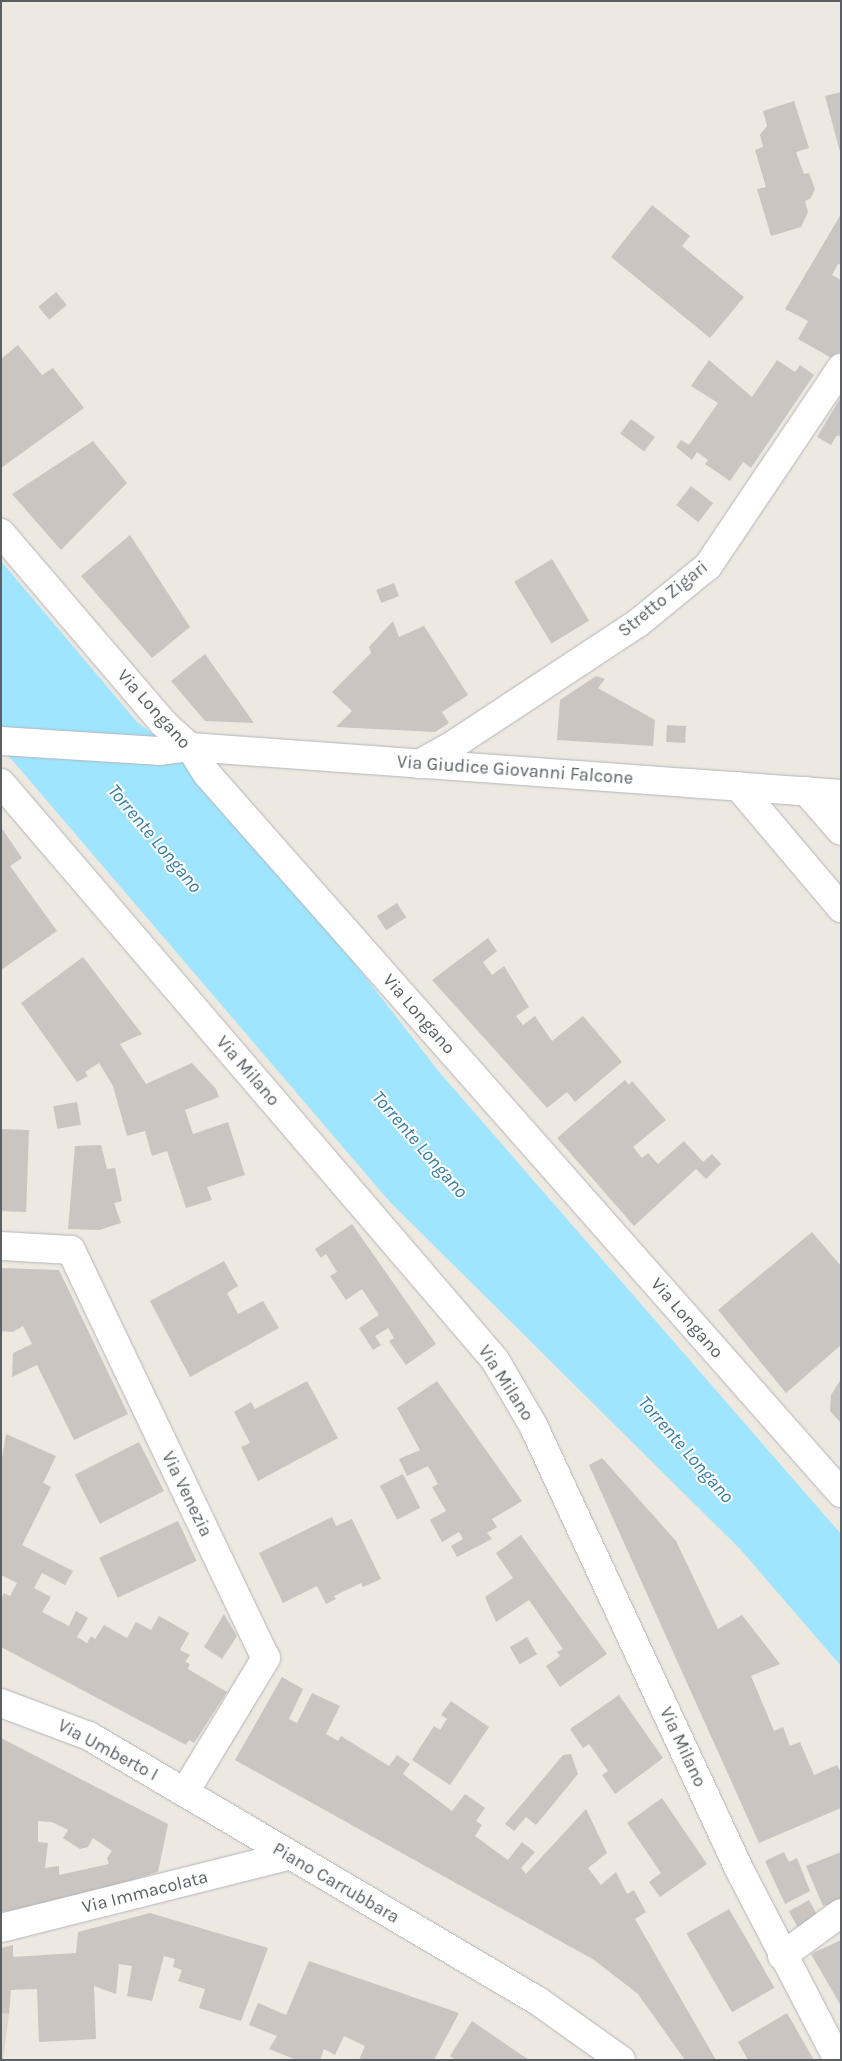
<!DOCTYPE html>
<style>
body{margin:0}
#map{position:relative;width:842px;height:2061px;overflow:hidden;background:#ede8e0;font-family:Karla,sans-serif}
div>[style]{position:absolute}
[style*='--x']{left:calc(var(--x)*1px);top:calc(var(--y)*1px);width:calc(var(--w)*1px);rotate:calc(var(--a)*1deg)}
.education>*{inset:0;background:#ddd8cf;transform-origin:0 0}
.water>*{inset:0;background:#9fe5ff}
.building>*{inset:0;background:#cac5c0;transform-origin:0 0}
.roads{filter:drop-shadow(0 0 1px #b2b5b9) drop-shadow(0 0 1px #b2b5b9)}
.street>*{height:28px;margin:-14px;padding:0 14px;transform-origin:14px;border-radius:14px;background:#fff}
.secondary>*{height:28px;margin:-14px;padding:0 14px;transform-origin:14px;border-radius:14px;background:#fff}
span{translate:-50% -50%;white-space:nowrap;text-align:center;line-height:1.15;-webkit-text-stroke:4px #fff;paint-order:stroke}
.street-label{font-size:18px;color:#595f62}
.water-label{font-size:19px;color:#337ca3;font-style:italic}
.frame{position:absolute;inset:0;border:2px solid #595f62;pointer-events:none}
</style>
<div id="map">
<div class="education">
<i style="left:1px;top:2013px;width:8px;height:47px;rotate:7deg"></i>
</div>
<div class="water">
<i style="clip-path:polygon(1px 561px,137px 722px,207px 774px,440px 1073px,841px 1534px,841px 1666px,740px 1549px,389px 1201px,1px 747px)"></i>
</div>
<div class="building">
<i style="clip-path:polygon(841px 92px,841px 152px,840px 152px,825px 96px)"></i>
<i style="clip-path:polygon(794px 101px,809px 148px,796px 152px,804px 174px,809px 173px,815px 189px,811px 198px,805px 201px,808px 212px,801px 227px,771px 236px,757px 189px,766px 187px,755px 150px,763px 147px,760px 135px,767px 126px,763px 111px)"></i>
<i style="clip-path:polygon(652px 205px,690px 236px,682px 246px,744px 297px,710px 338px,611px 257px)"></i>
<i style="clip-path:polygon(841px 214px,841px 265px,838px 264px,832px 275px,841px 280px,841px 350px,835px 360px,798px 339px,808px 321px,785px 309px)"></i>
<i style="left:56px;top:292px;width:17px;height:23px;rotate:50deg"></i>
<i style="clip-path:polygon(18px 345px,42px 375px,53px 368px,84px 408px,1px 468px,1px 359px)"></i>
<i style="clip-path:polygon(709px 360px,752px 397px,777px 360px,795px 372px,800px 365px,814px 375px,751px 468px,743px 462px,730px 481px,705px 464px,708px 460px,697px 452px,692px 460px,676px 447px,681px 440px,689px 445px,718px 403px,691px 386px)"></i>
<i style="clip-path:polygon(841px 397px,841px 437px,837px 435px,831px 445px,817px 437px)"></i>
<i style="left:631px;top:419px;width:30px;height:18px;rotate:37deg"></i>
<i style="clip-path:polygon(93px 441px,127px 483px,61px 550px,12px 494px)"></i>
<i style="left:691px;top:486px;width:28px;height:24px;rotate:38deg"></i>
<i style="clip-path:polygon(130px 535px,190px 627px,152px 658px,81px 576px)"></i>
<i style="left:552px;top:559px;width:72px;height:44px;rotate:59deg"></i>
<i style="left:394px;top:583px;width:14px;height:19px;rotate:69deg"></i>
<i style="clip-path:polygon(393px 621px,399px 637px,424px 626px,468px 695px,442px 712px,449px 723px,435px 732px,336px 727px,352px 711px,332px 692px,371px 653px,369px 647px)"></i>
<i style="clip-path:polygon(205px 654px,254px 723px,205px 721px,171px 681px)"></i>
<i style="clip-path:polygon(596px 676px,605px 679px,598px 688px,655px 720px,653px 746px,557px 740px,560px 700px)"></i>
<i style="left:667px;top:725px;width:19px;height:17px;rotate:3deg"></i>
<i style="clip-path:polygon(1px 827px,22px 858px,10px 866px,57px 931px,1px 970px)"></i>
<i style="left:397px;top:903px;width:17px;height:24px;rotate:57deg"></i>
<i style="clip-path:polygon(488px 938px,497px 951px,483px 962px,492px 975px,504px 966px,529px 1007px,516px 1016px,523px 1025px,535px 1016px,552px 1041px,583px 1016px,622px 1062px,575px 1102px,567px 1092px,547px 1108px,432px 980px)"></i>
<i style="clip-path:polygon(83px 957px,142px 1034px,120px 1044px,146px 1084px,192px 1063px,216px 1089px,219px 1097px,185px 1110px,193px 1134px,228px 1122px,245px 1175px,207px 1187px,212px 1200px,186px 1208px,167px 1151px,152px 1156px,145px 1131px,127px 1136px,113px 1086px,99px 1063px,85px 1072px,88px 1076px,77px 1082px,21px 1003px)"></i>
<i style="clip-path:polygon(625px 1080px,629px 1085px,632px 1081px,666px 1120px,633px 1147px,642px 1158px,648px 1153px,658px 1164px,684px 1141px,703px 1162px,712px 1154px,721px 1164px,706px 1179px,696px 1169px,634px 1226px,557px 1138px)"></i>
<i style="left:77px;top:1102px;width:23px;height:24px;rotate:80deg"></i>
<i style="left:1px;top:1129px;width:28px;height:82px;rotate:2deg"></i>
<i style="clip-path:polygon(101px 1145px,107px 1169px,115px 1168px,122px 1201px,114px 1203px,121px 1223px,99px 1230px,68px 1229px,75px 1146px)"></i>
<i style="clip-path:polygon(352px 1224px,436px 1344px,406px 1365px,389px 1341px,394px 1338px,388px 1328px,375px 1336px,381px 1345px,373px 1350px,359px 1328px,379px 1315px,362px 1289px,346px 1300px,330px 1276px,337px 1272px,326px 1254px,321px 1258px,315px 1249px)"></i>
<i style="clip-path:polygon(812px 1232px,841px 1266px,841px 1345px,786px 1393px,718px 1310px)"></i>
<i style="clip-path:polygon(224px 1261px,238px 1286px,227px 1293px,238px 1314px,263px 1301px,279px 1328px,190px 1377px,150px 1301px)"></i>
<i style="clip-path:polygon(1px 1268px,59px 1270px,128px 1414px,74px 1440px,37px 1365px,12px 1377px,13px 1353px,32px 1344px,23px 1326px,13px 1332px,1px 1331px)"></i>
<i style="clip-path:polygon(841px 1379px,841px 1423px,830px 1411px,831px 1395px)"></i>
<i style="clip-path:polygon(307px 1381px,338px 1438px,258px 1481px,241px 1447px,250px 1443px,234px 1412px,251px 1402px,255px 1409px)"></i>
<i style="clip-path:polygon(437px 1381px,522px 1501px,492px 1519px,497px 1527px,487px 1533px,492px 1539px,457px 1557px,451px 1546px,463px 1539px,459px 1532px,442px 1542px,430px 1520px,446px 1511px,432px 1487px,438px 1484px,428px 1466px,407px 1476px,399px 1459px,420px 1450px,397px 1408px)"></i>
<i style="clip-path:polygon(6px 1434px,56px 1456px,43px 1483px,51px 1487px,22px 1545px,73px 1571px,65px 1585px,42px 1573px,34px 1588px,51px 1597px,42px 1612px,69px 1626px,76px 1611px,88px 1618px,77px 1637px,87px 1643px,91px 1636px,95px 1639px,104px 1625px,127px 1638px,136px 1622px,151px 1630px,159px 1616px,189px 1633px,180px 1650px,190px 1655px,185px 1662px,190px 1664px,188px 1669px,227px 1692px,194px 1743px,189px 1740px,186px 1745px,1px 1647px,1px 1599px,4px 1593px,10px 1596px,17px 1583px,1px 1575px,1px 1464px)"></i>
<i style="left:139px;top:1442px;width:55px;height:72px;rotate:63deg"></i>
<i style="clip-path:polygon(602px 1458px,676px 1541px,718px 1629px,742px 1615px,780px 1664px,751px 1676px,774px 1731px,783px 1727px,790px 1746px,800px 1742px,814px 1775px,837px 1765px,841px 1773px,841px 1808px,759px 1843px,589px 1465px)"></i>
<i style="left:403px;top:1474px;width:38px;height:26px;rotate:63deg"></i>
<i style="clip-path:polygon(332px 1517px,336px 1526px,352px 1519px,381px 1579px,363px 1587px,361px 1583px,334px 1596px,336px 1599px,326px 1604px,317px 1586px,283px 1603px,259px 1553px)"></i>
<i style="left:178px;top:1521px;width:44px;height:87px;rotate:65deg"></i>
<i style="clip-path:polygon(521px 1535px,607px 1654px,560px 1687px,546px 1666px,560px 1656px,557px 1652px,563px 1649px,529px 1600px,496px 1622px,485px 1597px,513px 1578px,496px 1553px)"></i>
<i style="clip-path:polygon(224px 1614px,237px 1636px,222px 1659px,204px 1647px)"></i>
<i style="left:527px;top:1637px;width:20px;height:20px;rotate:60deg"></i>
<i style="clip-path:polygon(282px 1677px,303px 1689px,289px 1719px,297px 1723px,312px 1693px,340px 1706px,326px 1734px,338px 1741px,341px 1736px,389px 1766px,397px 1755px,410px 1764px,403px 1774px,452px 1811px,465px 1794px,485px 1808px,476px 1821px,482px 1825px,475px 1836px,508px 1860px,522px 1842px,535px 1852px,521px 1868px,526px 1874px,586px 1809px,607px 1853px,588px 1868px,601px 1885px,616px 1872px,627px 1894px,634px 1890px,646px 1912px,635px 1919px,716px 2060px,685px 2060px,638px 1994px,594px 1960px,235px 1760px)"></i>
<i style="clip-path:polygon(619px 1695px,663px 1758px,615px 1794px,602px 1775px,608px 1771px,589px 1744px,583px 1748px,570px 1729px)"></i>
<i style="clip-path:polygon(451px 1701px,489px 1727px,450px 1785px,412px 1760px,434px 1726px,440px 1730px,447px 1719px,441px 1715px)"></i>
<i style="clip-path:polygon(evenodd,1px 1738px,168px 1824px,158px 1872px,64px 1901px,1px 1912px,1px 1738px,38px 1821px,52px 1822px,68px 1830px,63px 1838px,80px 1849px,88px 1847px,93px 1838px,112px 1851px,107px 1858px,109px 1864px,59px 1875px,59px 1866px,45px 1868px,48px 1843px,38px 1842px,38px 1821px)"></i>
<i style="clip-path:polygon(571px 1754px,578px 1774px,536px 1825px,526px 1817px,514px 1831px,505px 1824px,563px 1755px)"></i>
<i style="clip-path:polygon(662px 1798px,707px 1864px,660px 1897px,649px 1882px,661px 1873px,627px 1823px)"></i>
<i style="clip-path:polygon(784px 1852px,789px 1862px,797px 1858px,810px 1891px,785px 1904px,765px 1861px)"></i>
<i style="clip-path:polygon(841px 1852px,841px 1899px,823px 1906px,806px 1866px)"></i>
<i style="left:809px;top:1900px;width:18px;height:23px;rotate:61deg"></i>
<i style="left:729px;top:1909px;width:91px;height:49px;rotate:60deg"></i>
<i style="clip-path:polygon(150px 1913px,268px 1948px,241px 2021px,199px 2008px,205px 1989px,178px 1981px,182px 1970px,173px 1967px,175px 1959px,164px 1956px,152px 2001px,127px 1996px,132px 1966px,119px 1964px,116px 1994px,94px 1986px,96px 2039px,39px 2042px,37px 1989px,11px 1990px,9px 2014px,1px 2013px,1px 1948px,13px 1945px,13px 1957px,76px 1953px,78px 1932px)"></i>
<i style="clip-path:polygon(841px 1940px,841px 2006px,811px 1954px)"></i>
<i style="clip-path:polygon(309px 1961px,459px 2013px,434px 2060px,359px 2060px,365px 2046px,344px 2036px,335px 2055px,324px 2049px,320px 2060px,297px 2060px,269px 2049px,277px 2036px,249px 2025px,258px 2003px,286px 2015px)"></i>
<i style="clip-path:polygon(787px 2013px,814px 2060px,748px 2060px,738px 2042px)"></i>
<i style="clip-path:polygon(472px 2021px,529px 2060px,456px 2060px,450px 2056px)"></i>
</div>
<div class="roads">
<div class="street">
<i style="--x:1;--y:741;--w:157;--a:3.6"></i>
<i style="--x:158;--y:751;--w:32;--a:-7"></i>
<i style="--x:419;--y:764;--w:35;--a:-29"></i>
<i style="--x:450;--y:747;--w:225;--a:-33.4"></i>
<i style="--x:638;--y:623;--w:90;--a:-39.2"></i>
<i style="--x:708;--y:566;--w:239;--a:-56.1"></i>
<i style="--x:1;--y:783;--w:760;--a:49.43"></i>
<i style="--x:495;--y:1360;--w:75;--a:59.7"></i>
<i style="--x:533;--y:1425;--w:487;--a:65.1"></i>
<i style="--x:738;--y:1867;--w:217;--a:62.6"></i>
<i style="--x:738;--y:786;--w:160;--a:49.8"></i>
<i style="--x:806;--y:791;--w:53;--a:48.8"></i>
<i style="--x:1;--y:1246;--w:70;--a:3.3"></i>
<i style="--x:71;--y:1250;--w:452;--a:64.5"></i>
<i style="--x:266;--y:1658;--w:157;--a:121.2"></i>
<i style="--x:1;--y:1928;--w:296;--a:-14.1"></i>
<i style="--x:782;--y:1956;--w:73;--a:-36.1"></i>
</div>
<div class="secondary">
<i style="--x:1;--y:533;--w:250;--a:49.5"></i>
<i style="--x:163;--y:723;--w:36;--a:42"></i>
<i style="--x:190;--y:747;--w:32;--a:58"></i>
<i style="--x:207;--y:774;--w:959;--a:48.59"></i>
<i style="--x:190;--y:747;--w:653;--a:4.13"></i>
<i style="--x:1;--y:1703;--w:94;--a:20.6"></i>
<i style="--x:89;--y:1736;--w:521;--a:30.55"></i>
<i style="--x:538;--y:2001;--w:102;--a:35.4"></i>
</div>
</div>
<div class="street-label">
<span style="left:663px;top:599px;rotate:-39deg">Stretto Zigari</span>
<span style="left:154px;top:709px;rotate:48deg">Via Longano</span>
<span style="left:515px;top:770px;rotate:4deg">Via Giudice Giovanni Falcone</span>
<span style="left:419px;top:1014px;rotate:49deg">Via Longano</span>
<span style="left:248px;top:1071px;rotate:49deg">Via Milano</span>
<span style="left:687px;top:1318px;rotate:49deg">Via Longano</span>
<span style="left:506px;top:1383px;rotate:57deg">Via Milano</span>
<span style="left:187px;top:1494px;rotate:64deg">Via Venezia</span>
<span style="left:683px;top:1747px;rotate:65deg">Via Milano</span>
<span style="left:108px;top:1750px;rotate:28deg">Via Umberto I</span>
<span style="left:336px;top:1883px;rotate:30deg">Piano Carrubbara</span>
<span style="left:145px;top:1892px;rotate:-14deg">Via Immacolata</span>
</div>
<div class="water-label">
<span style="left:154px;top:839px;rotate:50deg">Torrente Longano</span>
<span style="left:419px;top:1145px;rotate:49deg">Torrente Longano</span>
<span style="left:685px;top:1450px;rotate:49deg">Torrente Longano</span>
</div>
<div class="frame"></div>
</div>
